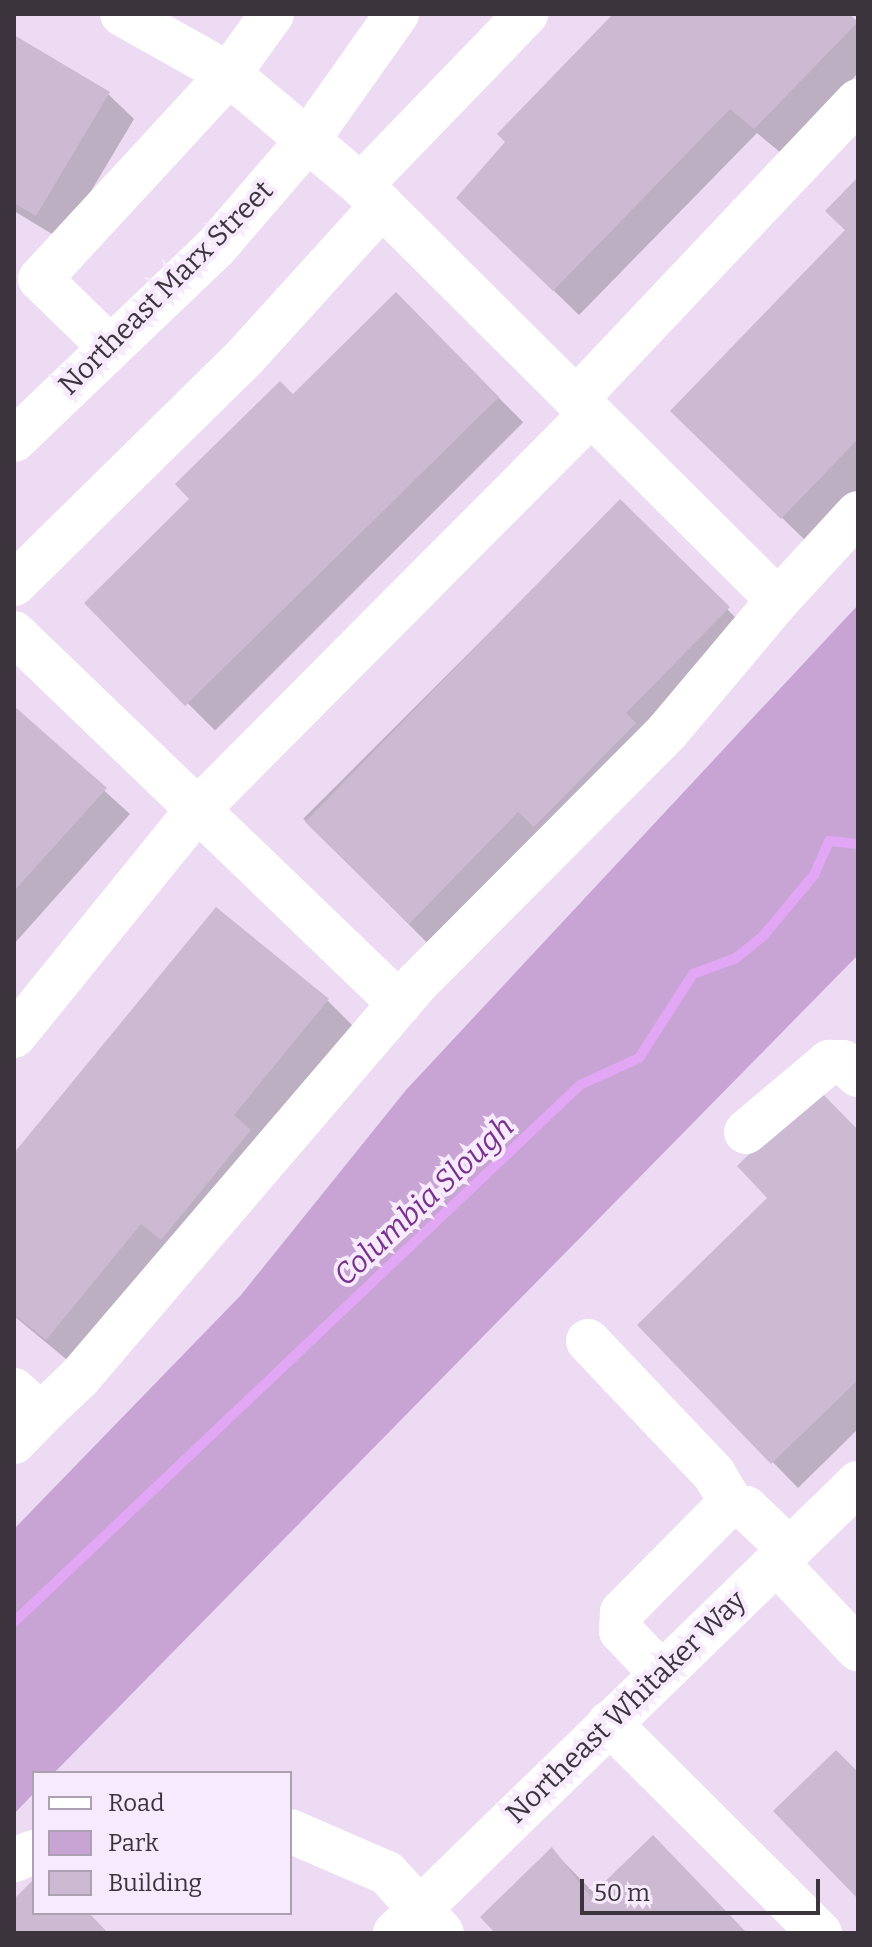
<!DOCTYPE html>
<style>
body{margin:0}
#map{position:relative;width:872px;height:1947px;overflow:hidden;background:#eddbf3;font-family:Bitter,serif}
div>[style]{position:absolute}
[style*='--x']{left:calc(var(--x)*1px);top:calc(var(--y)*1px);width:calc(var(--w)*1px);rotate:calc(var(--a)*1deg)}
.green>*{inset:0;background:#c8a4d4}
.shadow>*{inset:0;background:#0003;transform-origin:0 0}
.stream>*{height:10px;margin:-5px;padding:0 5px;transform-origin:5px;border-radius:5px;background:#e1a6f4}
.building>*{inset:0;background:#cbbad1}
.minor>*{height:44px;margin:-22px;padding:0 22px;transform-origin:22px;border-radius:22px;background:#fff}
span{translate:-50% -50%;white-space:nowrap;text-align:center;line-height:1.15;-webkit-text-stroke:8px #f8eafd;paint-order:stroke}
.street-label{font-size:28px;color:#3b343d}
.water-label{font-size:30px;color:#78328d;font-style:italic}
.frame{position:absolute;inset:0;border:16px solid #3b343d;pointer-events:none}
.legend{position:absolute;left:32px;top:1771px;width:260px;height:144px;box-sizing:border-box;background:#f8eafd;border:2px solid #aca1b0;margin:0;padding:10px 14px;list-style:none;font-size:24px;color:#3b343d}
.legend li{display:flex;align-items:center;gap:16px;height:40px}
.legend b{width:40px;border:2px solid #aca1b0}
.scale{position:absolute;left:580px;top:1879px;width:240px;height:36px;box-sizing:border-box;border:4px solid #3b343d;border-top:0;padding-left:10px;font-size:24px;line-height:28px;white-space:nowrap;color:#3b343d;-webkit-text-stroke:6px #f8eafd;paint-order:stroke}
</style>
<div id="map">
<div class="green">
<i style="clip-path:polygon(858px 605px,858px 955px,54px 1773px,34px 1773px,34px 1793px,14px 1814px,14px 1529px,241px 1295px,406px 1090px)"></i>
</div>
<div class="shadow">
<i style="clip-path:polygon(615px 14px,846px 14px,858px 25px,858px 73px,781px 153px,757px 133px,579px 315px,484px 223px,508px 142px)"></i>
<i style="clip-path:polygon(14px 37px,108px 94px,134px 119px,62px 240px,14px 211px)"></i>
<i style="clip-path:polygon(858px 180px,858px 490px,807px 542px,697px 436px,847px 230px)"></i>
<i style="left:396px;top:295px;width:180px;height:436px;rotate:45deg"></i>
<i style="left:620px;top:502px;width:187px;height:448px;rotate:45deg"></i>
<i style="clip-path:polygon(14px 709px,130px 814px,14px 944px)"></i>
<i style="clip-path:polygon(328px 1001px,353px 1026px,72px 1364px,14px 1316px,14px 1156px)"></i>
<i style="clip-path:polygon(858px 1132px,858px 1429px,798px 1488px,639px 1325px)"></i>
<i style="clip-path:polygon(552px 1850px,595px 1894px,745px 1933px,498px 1933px)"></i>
</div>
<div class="stream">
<i style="--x:14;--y:1622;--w:780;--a:-43.49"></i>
<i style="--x:580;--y:1085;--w:65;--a:-24.6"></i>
<i style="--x:639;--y:1058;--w:100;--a:-57.3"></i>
<i style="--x:693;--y:974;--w:46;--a:-20.4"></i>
<i style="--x:736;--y:958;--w:36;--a:-39"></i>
<i style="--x:764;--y:935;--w:78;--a:-50.2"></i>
<i style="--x:814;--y:875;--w:37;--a:-66"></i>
<i style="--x:829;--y:841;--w:29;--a:6"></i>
</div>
<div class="building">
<i style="clip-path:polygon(613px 14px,849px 14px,858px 22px,754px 129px,730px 109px,553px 291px,456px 198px,505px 142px,497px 134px)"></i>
<i style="clip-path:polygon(14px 35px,110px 92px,36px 216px,14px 203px)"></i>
<i style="clip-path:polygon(858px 177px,858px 439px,781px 519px,670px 411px,845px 230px,825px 211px)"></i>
<i style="clip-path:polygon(396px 292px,499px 397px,185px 706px,84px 603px,189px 499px,175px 484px,280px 381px,293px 394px)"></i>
<i style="clip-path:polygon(620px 499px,730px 607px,626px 713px,636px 723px,534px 827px,518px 812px,409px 924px,305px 822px)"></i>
<i style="clip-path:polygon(14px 706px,107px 788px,14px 891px)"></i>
<i style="clip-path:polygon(216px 907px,329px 999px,234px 1115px,251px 1130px,161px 1240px,141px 1224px,46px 1340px,14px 1314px,14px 1153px)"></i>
<i style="clip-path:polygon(817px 1088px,858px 1130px,858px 1380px,771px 1464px,637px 1325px,767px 1198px,737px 1166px)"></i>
<i style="clip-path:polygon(836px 1750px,858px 1772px,858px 1899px,773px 1811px)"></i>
<i style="clip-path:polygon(653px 1835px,747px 1933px,495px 1933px,480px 1917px,552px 1847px,590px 1896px)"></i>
<i style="clip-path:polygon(34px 1879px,34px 1913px,89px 1913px,108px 1933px,14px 1933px,14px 1899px)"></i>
</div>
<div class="minor">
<i style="--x:122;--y:14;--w:123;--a:29.3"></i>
<i style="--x:229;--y:74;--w:172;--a:40.1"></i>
<i style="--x:361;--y:185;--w:238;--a:-46"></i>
<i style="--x:361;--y:185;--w:588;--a:44.86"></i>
<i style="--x:778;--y:600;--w:118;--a:-47.4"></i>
<i style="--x:109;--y:346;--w:96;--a:-135.8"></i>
<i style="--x:40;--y:279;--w:279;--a:-47.3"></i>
<i style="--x:229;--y:74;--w:74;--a:-54.4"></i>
<i style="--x:576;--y:399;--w:410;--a:-46.6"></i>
<i style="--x:14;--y:440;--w:278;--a:-43.7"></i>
<i style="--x:215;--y:248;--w:141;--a:-49.3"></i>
<i style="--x:307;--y:141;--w:156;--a:-54.7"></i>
<i style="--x:14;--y:584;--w:324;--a:-44.5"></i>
<i style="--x:245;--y:357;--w:204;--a:-47.8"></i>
<i style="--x:14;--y:633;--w:535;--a:43.86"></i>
<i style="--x:14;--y:1036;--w:292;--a:-51"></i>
<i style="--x:198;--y:809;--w:557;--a:-45.15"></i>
<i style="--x:746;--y:1132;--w:109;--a:-40.1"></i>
<i style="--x:829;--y:1062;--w:14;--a:0"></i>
<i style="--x:843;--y:1062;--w:20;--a:41"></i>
<i style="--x:588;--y:1341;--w:183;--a:46.5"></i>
<i style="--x:714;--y:1474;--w:35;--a:59"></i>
<i style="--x:14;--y:1390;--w:36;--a:42"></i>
<i style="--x:41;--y:1414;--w:52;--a:-43.5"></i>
<i style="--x:79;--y:1378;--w:520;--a:-49.45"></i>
<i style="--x:417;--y:983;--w:354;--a:-45.1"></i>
<i style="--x:667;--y:732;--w:172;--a:-49.9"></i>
<i style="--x:14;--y:1442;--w:39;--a:-46"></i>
<i style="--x:776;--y:1562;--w:120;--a:46.7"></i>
<i style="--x:661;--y:1673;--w:58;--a:-133.6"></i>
<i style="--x:621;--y:1631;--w:19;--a:-87"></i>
<i style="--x:622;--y:1612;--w:149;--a:-45.3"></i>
<i style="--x:727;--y:1506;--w:19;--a:6"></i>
<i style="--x:746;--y:1508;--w:59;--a:43.6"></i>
<i style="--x:609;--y:1723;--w:298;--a:44.9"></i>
<i style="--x:290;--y:1831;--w:106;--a:23.4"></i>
<i style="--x:387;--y:1873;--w:81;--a:47.5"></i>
<i style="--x:14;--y:1860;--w:22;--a:-22"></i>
<i style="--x:395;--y:1933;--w:646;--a:-44.18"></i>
</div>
<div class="street-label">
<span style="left:166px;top:288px;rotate:-45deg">Northeast Marx Street</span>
<span style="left:626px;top:1707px;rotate:-44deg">Northeast Whitaker Way</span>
</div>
<div class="water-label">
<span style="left:424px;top:1201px;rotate:-43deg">Columbia Slough</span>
</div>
<div class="frame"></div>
<ul class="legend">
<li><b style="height:10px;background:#fff"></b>Road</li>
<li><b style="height:22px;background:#c8a4d4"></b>Park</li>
<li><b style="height:22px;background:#cbbad1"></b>Building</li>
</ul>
<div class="scale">50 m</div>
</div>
